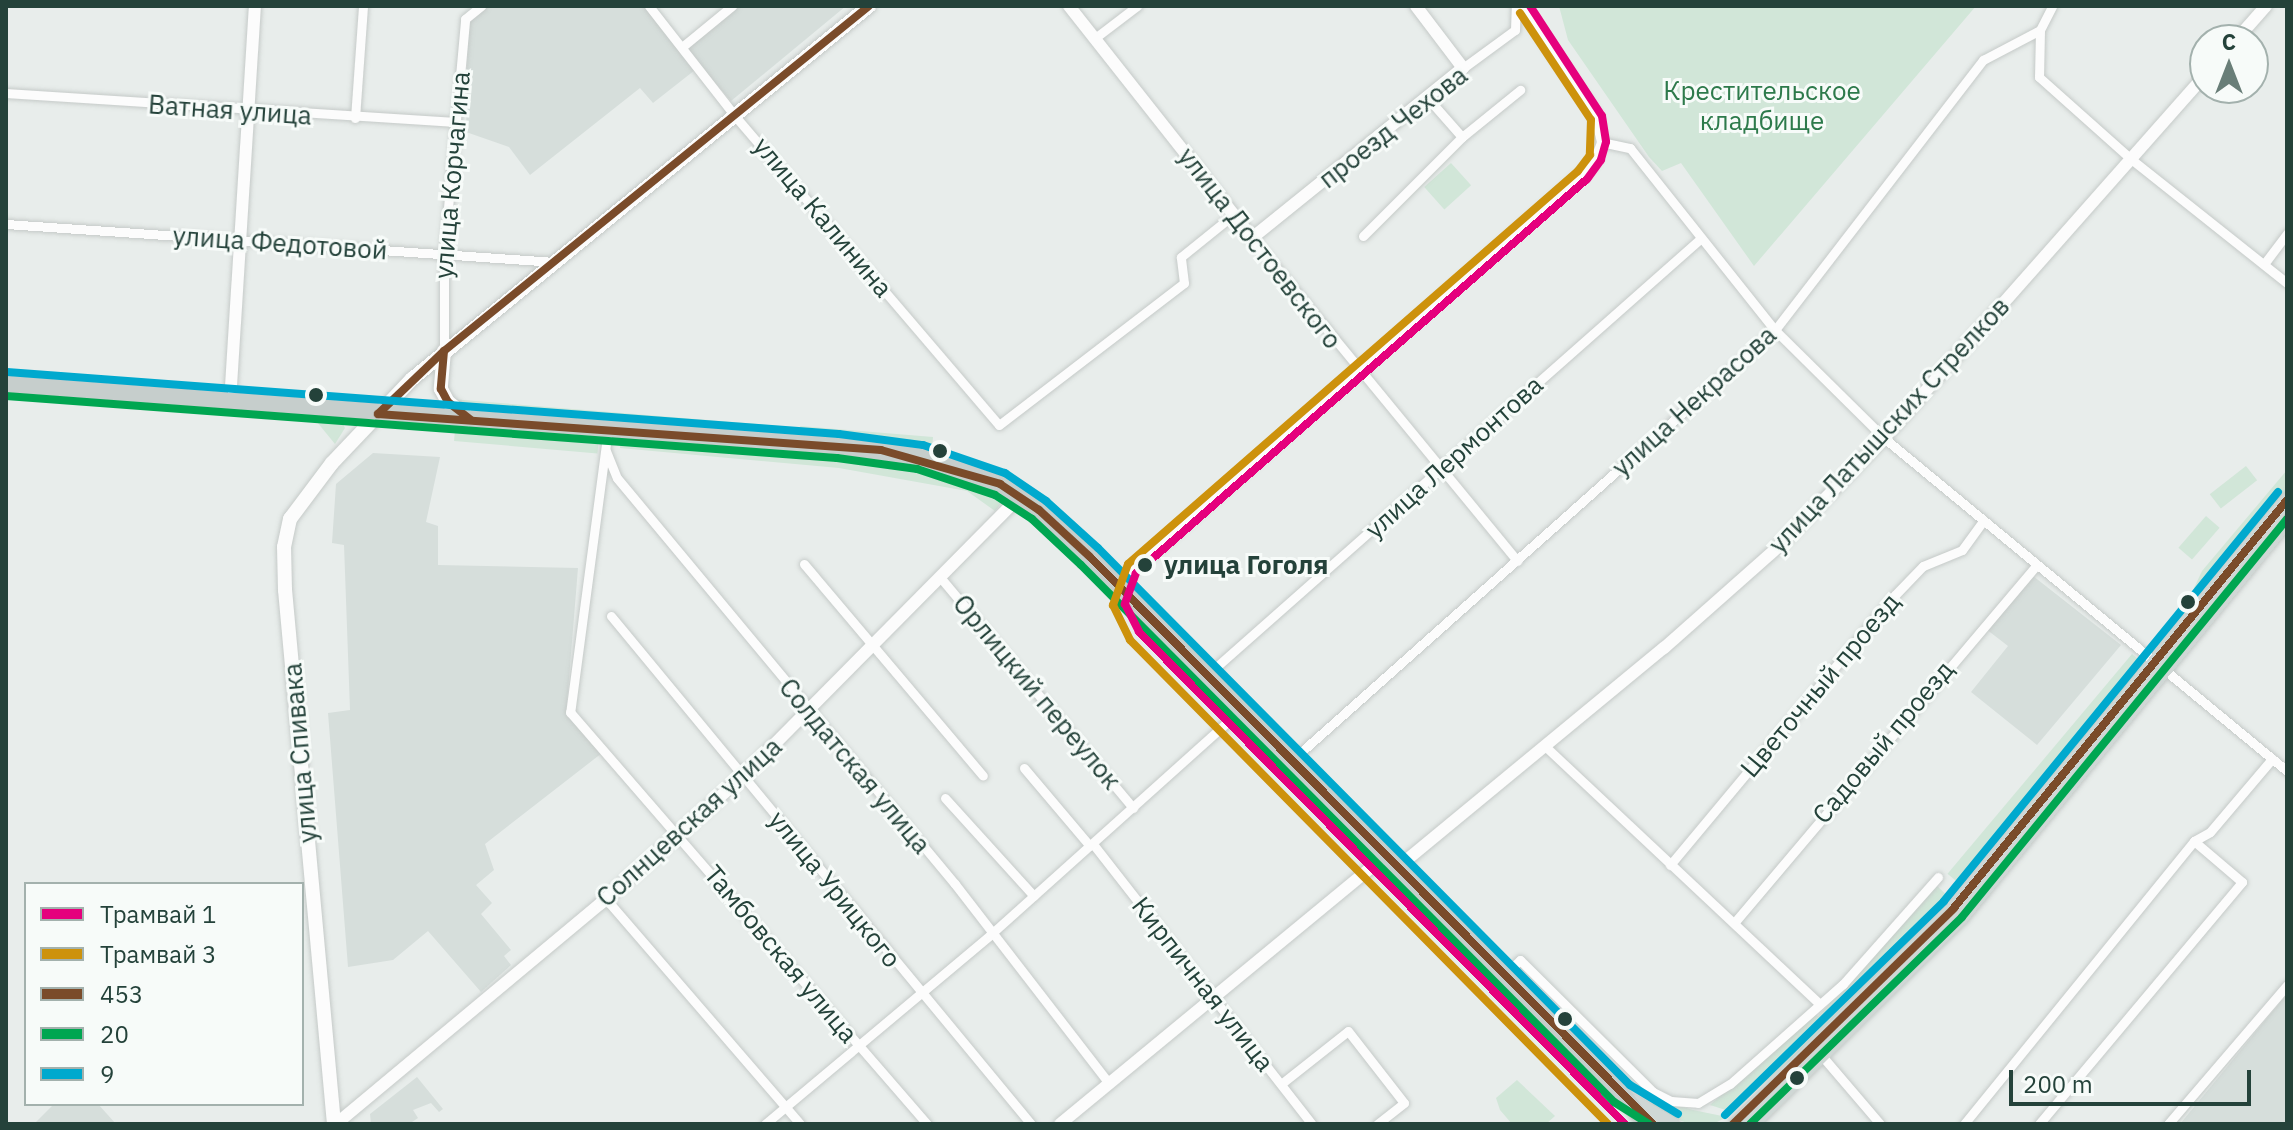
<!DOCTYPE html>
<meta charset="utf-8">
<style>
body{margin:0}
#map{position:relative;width:2293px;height:1130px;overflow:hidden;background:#e8edeb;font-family:"IBM Plex Sans",sans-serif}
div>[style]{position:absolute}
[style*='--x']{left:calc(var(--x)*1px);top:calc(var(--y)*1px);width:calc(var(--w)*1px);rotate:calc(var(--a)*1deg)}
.built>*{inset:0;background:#d6dedb}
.green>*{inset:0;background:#d1e6d8;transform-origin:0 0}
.roads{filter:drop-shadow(0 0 2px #c5cac8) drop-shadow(0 0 2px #c5cac8)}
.minor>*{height:9px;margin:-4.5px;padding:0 4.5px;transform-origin:4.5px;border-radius:4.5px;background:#fcfcfc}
.tertiary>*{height:12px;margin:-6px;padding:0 6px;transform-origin:6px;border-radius:6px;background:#fcfcfc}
.secondary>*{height:14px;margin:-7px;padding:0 7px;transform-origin:7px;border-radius:7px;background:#fcfcfc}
.primary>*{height:14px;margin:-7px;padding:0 7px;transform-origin:7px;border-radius:7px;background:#cfd7d5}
.trunk>*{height:16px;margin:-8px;padding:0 8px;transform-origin:8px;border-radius:8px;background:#c6cecc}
.bus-1>*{height:8px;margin:-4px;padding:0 4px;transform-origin:4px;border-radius:4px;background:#7a4b2a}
.bus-2>*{height:8px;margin:-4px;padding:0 4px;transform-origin:4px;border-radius:4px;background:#00a651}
.bus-3>*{height:8px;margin:-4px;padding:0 4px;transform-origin:4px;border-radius:4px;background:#00a9ce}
.tram-1>*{height:8px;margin:-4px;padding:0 4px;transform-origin:4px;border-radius:4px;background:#e5007d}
.tram-2>*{height:8px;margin:-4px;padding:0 4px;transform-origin:4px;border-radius:4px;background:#cd920c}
.dots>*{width:22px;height:22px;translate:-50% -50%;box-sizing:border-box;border:4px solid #f7fbf9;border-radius:50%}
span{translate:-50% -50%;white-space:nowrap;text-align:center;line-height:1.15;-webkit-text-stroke:6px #f7fbf9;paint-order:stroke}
.park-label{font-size:26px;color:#2d7a4b}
.street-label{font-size:26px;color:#24423a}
.stop-label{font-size:26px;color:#24423a;font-weight:700}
.left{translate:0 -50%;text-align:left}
.frame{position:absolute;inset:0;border:8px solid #24423a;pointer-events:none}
.legend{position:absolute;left:24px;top:882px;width:280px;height:224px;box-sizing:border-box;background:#f7fbf9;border:2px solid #a3b1ad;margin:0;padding:10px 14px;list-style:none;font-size:24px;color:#24423a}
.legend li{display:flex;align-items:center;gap:16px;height:40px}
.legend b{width:40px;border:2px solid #a3b1ad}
.north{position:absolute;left:2189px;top:24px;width:80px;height:80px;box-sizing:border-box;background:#f7fbf9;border:2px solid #a3b1ad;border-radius:50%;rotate:0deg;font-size:22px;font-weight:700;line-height:32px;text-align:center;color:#24423a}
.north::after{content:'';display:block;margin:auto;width:28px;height:36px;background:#697e78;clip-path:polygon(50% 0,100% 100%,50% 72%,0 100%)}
.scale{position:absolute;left:2009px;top:1070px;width:242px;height:36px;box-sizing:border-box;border:4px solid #24423a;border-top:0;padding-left:10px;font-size:24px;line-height:28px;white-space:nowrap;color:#24423a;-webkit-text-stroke:6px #f7fbf9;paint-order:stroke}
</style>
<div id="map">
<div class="built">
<i style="clip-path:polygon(486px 6px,644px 6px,695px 70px,653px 103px,640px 88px,530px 175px,509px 147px,466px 132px,468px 20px)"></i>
<i style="clip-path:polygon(736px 6px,846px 6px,731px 101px,685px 48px)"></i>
<i style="clip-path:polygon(373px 453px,440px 457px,426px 522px,438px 526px,438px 565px,578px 568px,566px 715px,602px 753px,485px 844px,494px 870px,476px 885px,492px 903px,481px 914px,511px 950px,504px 956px,511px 965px,481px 992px,428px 931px,393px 960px,348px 967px,328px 713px,350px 710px,344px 545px,332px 543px,336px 484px)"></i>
<i style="clip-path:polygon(2033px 576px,2121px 645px,2037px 745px,1971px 692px,2008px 646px,1986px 629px)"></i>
<i style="clip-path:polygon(2287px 994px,2287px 1124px,2180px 1124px)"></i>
<i style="clip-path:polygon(417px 1077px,443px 1109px,439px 1112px,431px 1103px,413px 1110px,418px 1118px,409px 1124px,371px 1124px,370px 1114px)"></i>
<i style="clip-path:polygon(54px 1104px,98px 1104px,116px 1124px,34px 1124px)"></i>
</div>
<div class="green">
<i style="clip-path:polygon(1559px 6px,1976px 6px,1754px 266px,1681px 163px,1662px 171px,1649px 157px,1568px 40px)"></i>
<i style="left:1451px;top:163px;width:30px;height:36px;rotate:48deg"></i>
<i style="clip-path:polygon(451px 399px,781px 426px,782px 436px,467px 408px)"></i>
<i style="clip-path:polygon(241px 410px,340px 418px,345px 428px,335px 444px,317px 422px)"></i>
<i style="clip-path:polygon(800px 426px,933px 437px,932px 450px,802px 434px)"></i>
<i style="left:455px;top:430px;width:144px;height:11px;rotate:5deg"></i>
<i style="clip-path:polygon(621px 438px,839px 456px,974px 481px,1003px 501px,995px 511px,967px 491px,839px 468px,620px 448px)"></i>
<i style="left:2246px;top:466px;width:18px;height:46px;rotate:52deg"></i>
<i style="clip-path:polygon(2287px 470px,2287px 492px,2204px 588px,2194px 588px,2202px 571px)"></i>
<i style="left:2206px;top:516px;width:18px;height:42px;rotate:41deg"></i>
<i style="left:2132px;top:654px;width:17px;height:287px;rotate:40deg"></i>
<i style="clip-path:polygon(1937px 886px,1951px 899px,1829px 1026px,1732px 1112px,1710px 1105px,1813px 1013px,1818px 1016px)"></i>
<i style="clip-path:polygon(1517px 1080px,1555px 1116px,1546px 1124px,1512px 1124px,1500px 1110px,1496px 1098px)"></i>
<i style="clip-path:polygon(1657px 1099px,1693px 1110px,1727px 1117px,1715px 1123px,1687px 1123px,1656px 1111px,1650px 1106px)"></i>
</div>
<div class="roads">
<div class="minor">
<i style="--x:649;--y:6;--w:140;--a:52"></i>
<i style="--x:735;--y:116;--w:406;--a:49.5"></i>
<i style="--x:999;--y:425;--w:233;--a:-37.5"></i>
<i style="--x:1184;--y:283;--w:26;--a:-97"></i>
<i style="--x:1181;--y:257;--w:67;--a:-38.9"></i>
<i style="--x:2040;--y:30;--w:47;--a:91.2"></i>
<i style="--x:2039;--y:77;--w:123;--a:41.7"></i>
<i style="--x:2131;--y:159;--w:199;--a:38.5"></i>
<i style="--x:1095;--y:38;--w:53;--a:-37.3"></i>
<i style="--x:682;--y:47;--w:65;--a:-39.4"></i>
<i style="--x:1463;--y:68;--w:64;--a:-36.2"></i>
<i style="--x:1515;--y:30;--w:24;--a:-88"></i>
<i style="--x:6;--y:93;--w:450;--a:3.7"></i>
<i style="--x:355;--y:118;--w:112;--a:-85.9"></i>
<i style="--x:1462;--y:137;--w:75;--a:-39"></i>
<i style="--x:1601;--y:142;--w:30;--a:12"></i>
<i style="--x:1630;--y:148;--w:233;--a:51.5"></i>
<i style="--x:1775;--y:330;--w:153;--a:44.7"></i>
<i style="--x:1884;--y:438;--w:523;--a:39.57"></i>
<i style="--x:6;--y:224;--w:550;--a:3.96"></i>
<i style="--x:1363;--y:236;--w:140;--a:-45"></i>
<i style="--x:1462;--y:137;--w:55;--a:-131.3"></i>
<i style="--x:1252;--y:238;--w:418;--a:50.6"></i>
<i style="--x:2264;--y:264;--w:39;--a:-53"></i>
<i style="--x:444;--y:351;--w:99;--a:-90"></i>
<i style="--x:444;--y:252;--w:234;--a:-84.8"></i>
<i style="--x:465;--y:19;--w:21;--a:-39"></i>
<i style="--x:608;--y:429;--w:286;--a:97.6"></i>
<i style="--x:570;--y:712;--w:545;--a:49.09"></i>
<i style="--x:606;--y:451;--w:29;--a:68"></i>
<i style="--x:617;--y:478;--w:528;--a:50.22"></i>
<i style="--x:955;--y:884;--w:252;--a:52.3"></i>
<i style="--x:804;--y:564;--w:277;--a:49.8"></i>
<i style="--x:940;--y:577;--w:301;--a:50.1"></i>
<i style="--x:1116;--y:585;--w:637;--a:-41.5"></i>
<i style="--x:1593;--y:163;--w:22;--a:-69"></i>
<i style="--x:1601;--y:142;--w:31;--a:-103"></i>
<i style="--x:1594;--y:112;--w:129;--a:-124.9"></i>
<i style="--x:611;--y:616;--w:659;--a:50.42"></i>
<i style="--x:1206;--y:676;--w:661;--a:-41.5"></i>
<i style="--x:1546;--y:747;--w:374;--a:43.2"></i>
<i style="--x:1291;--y:761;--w:648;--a:-41.68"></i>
<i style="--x:1775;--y:330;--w:341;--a:-52.4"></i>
<i style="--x:1983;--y:60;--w:64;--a:-27.8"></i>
<i style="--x:2040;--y:30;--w:27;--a:-63"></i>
<i style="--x:1024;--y:768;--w:102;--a:49.8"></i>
<i style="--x:945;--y:798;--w:132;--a:47.8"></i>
<i style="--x:1093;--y:844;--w:355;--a:52"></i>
<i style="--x:1670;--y:865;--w:351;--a:-50.2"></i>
<i style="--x:1895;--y:595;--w:40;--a:-46"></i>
<i style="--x:1923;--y:566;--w:42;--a:-22.3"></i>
<i style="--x:1962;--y:550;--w:36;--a:-54"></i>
<i style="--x:606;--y:899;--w:297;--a:49.2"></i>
<i style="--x:1734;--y:923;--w:469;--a:-49.8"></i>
<i style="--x:1504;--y:975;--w:22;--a:-43"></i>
<i style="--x:1520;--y:960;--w:187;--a:44.8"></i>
<i style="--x:1653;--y:1092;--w:20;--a:27"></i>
<i style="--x:1671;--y:1101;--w:27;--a:4"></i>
<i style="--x:1698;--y:1103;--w:37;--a:-31"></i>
<i style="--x:1730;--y:1084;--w:151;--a:-41.5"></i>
<i style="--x:1843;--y:984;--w:143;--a:-48.4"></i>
<i style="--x:1822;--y:1056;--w:89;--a:49.5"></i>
<i style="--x:1281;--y:1084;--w:85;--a:-38.3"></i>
<i style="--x:1348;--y:1031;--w:91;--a:52.1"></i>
<i style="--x:1404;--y:1103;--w:34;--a:142"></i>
<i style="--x:765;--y:1124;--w:294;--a:-40"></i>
<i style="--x:990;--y:935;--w:337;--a:-41.9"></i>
<i style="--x:1964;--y:1124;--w:365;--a:-50.9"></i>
<i style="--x:2194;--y:841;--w:18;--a:-29"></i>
<i style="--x:2210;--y:832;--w:96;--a:-49.7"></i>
<i style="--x:2039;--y:1124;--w:316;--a:-50"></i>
<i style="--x:2242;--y:882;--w:63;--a:-139.5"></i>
<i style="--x:2168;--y:1124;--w:183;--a:-49.4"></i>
</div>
<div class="tertiary">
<i style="--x:1069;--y:6;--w:295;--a:51.7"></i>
<i style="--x:1252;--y:238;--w:271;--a:-38.9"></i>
<i style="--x:1463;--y:68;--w:78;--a:-127.2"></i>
<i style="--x:2236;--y:40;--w:45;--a:-48.6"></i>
<i style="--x:230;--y:402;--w:397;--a:-86.4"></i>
<i style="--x:1398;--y:867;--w:345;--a:-39.5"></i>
<i style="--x:1664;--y:648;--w:152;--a:-41.5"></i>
<i style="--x:1778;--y:547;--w:152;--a:-45.8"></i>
<i style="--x:1884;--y:438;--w:485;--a:-48.5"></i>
<i style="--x:336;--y:1124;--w:344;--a:-39.8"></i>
<i style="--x:600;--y:904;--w:192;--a:-41.8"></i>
<i style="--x:743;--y:776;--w:394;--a:-45.3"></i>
<i style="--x:1060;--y:1124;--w:423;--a:-39.5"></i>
</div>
<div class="secondary">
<i style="--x:444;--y:351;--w:38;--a:95"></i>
<i style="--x:441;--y:389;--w:15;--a:62"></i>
<i style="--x:448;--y:402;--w:29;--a:38"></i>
<i style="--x:334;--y:1124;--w:536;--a:-95.24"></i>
<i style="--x:285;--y:590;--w:43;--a:-91.3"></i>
<i style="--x:284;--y:547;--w:29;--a:-78"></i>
<i style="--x:290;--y:519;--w:70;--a:-53.1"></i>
<i style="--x:332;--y:463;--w:116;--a:-46.4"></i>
<i style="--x:412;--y:379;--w:590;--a:-39.22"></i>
</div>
<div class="primary">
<i style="--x:1634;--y:1102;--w:44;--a:30.1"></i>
<i style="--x:1736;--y:1124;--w:305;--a:-44.7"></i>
<i style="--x:1953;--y:909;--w:528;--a:-50.76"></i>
<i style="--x:1752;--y:1124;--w:295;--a:-44.6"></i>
<i style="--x:1962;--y:917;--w:512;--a:-50.62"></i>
</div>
<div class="trunk">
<i style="--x:6;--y:384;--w:834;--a:4.26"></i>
<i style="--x:838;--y:446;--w:83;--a:7.6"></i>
<i style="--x:920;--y:457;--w:84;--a:18.6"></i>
<i style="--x:1000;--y:484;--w:47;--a:33.7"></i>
<i style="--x:1039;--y:510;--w:68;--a:42.6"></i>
<i style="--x:1089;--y:556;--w:758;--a:45.21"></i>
<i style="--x:1623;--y:1094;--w:38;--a:53"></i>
</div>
</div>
<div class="bus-1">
<i style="--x:444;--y:351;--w:38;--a:95"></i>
<i style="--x:441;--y:389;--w:15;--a:62"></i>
<i style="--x:448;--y:402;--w:29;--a:38"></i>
<i style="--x:378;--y:414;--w:504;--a:4.09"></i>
<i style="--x:881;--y:450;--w:124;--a:15.9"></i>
<i style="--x:1000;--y:484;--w:47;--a:33.7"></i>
<i style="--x:1039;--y:510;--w:68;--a:42.6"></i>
<i style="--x:1089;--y:556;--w:800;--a:45.2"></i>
<i style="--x:378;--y:414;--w:91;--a:-43.7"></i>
<i style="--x:444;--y:351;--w:547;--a:-39.07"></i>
<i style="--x:1733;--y:1124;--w:308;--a:-44.3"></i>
<i style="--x:1953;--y:909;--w:528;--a:-50.76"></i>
</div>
<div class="bus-2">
<i style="--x:6;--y:396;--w:833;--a:4.27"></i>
<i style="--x:837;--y:458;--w:81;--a:7.8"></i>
<i style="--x:917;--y:469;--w:82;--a:18.4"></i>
<i style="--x:995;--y:495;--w:44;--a:33"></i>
<i style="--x:1032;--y:519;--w:67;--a:43.2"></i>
<i style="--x:1081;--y:565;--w:757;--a:45.21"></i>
<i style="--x:1614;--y:1102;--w:41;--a:32.2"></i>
<i style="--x:1750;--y:1124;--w:296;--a:-44.3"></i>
<i style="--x:1962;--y:917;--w:514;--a:-50.77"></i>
</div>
<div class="bus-3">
<i style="--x:7;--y:372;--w:834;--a:4.26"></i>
<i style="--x:839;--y:434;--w:85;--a:7.5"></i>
<i style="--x:923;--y:445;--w:87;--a:18.9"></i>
<i style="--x:1005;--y:473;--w:50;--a:34.3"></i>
<i style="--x:1046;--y:501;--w:70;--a:42.1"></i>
<i style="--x:1098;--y:548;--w:756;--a:45.27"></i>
<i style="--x:1630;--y:1085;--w:56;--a:31.1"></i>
<i style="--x:1725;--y:1115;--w:306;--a:-44.3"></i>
<i style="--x:1944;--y:901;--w:528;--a:-50.76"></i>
</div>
<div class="tram-1">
<i style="--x:1530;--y:6;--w:131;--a:56.8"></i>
<i style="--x:1602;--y:116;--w:26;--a:81"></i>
<i style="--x:1606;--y:142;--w:19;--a:106"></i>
<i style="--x:1601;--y:160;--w:24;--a:126"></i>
<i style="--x:1587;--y:179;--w:599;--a:138.86"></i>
<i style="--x:1136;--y:573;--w:33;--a:110"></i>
<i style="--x:1125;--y:604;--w:31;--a:63"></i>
<i style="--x:1139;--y:632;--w:692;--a:45.35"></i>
</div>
<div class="tram-2">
<i style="--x:1520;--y:13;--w:128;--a:56.4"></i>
<i style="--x:1591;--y:120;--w:35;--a:92"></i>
<i style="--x:1590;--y:155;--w:20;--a:127"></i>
<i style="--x:1578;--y:171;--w:597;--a:138.87"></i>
<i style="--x:1128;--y:564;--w:44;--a:110.1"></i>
<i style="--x:1113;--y:605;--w:39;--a:64"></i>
<i style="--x:1130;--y:640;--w:680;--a:45.36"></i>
</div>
<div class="dots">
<i style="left:316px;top:395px;background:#24423a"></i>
<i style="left:940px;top:451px;background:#24423a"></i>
<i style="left:1145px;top:565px;background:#24423a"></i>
<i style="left:2188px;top:602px;background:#24423a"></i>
<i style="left:1565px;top:1019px;background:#24423a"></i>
<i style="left:1797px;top:1078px;background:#24423a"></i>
</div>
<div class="park-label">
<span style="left:1762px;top:106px">Крестительское<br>кладбище</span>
</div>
<div class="street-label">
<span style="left:230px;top:110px;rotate:4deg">Ватная улица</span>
<span style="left:1393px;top:127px;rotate:-38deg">проезд Чехова</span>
<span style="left:452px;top:175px;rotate:-85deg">улица Корчагина</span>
<span style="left:823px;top:217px;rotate:50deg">улица Калинина</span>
<span style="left:280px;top:243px;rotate:4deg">улица Федотовой</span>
<span style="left:1260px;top:248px;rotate:52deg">улица Достоевского</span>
<span style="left:1694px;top:401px;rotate:-42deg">улица Некрасова</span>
<span style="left:1889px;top:425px;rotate:-47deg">улица Латышских Стрелков</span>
<span style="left:1454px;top:457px;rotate:-42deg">улица Лермонтова</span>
<span style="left:1820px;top:685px;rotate:-50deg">Цветочный проезд</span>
<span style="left:1037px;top:692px;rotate:50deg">Орлицкий переулок</span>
<span style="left:1883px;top:742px;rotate:-50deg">Садовый проезд</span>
<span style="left:300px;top:753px;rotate:-95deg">улица Спивака</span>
<span style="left:855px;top:766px;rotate:50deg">Солдатская улица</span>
<span style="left:689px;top:822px;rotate:-42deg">Солнцевская улица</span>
<span style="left:835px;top:889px;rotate:51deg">улица Урицкого</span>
<span style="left:781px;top:954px;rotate:50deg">Тамбовская улица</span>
<span style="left:1203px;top:984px;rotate:52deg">Кирпичная улица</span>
</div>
<div class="stop-label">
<span class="left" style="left:1164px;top:565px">улица Гоголя</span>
</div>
<div class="frame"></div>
<ul class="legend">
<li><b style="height:10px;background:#e5007d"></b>Трамвай 1</li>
<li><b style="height:10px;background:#cd920c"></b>Трамвай 3</li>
<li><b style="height:10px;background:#7a4b2a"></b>453</li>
<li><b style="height:10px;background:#00a651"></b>20</li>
<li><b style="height:10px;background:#00a9ce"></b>9</li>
</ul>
<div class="north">С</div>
<div class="scale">200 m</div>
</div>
